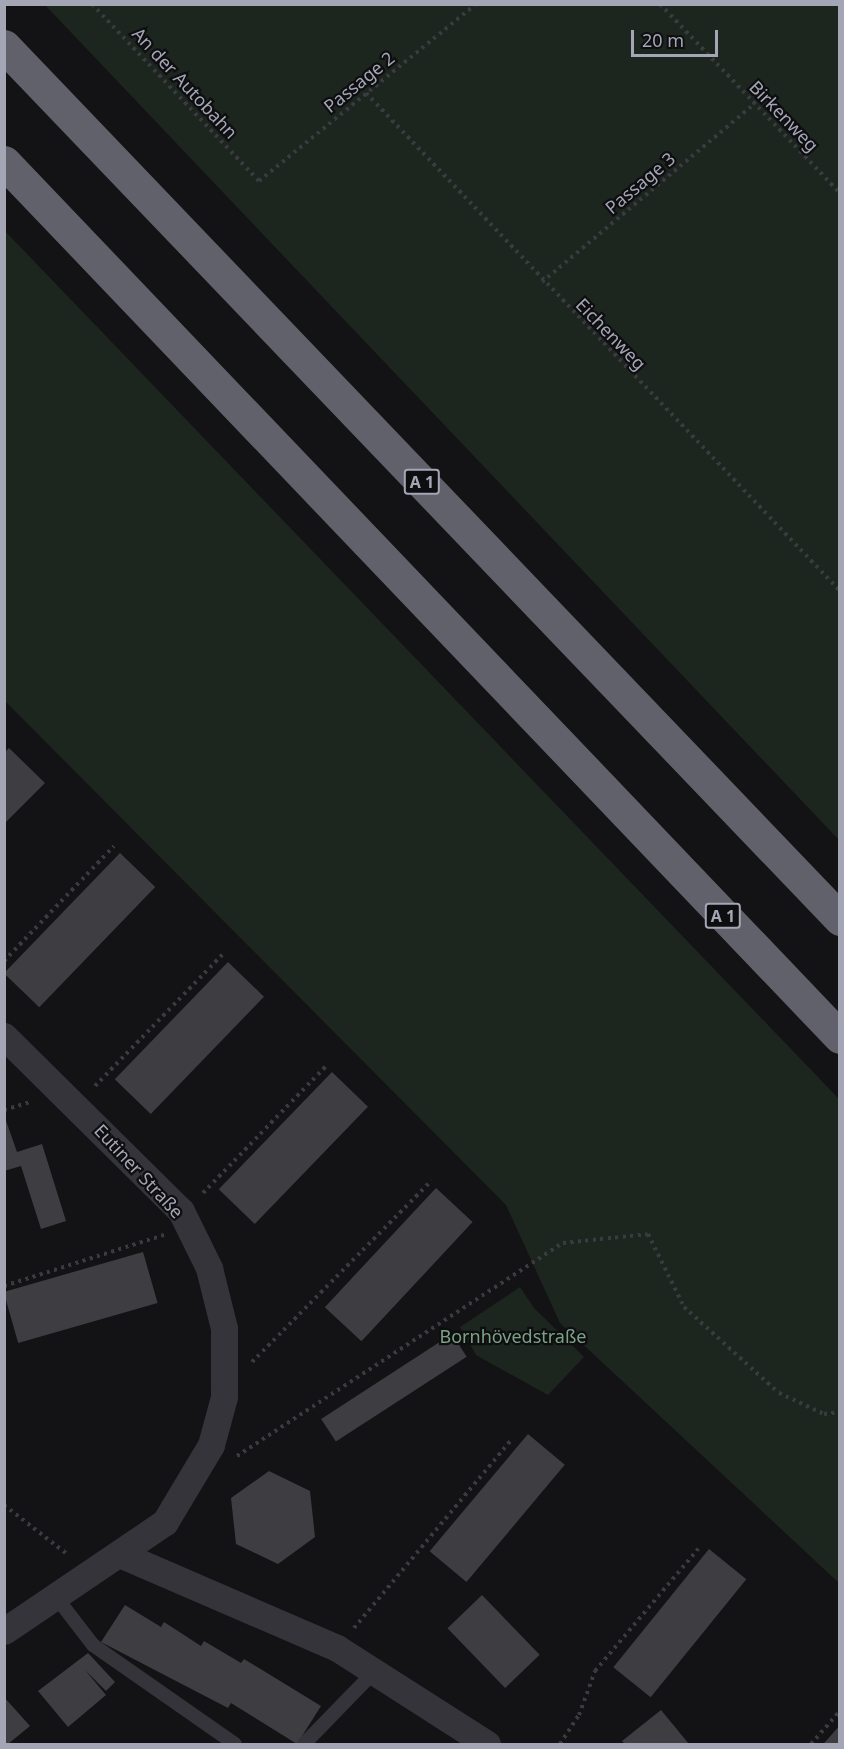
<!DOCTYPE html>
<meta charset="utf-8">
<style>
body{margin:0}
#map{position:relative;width:844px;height:1749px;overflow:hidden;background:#131315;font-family:"Noto Sans",sans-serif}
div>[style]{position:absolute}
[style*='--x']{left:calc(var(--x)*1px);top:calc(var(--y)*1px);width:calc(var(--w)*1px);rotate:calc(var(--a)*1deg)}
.green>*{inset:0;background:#1d251f}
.building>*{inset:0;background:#3e3d42;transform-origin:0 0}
.path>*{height:4px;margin-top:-2px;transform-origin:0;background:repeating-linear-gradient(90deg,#3a3b41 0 3px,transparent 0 7.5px)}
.lane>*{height:14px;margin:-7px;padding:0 7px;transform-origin:7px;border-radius:7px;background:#34343a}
.street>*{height:27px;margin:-13.5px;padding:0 13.5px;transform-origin:13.5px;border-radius:13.5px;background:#34343a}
.highway>*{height:33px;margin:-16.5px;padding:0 16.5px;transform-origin:16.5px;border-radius:16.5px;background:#60616b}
span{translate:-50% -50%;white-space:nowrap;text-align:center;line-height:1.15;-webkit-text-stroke:4.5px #0e0e10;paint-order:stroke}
.shield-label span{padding:2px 4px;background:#0e0e10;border:2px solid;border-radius:4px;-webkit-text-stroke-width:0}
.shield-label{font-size:16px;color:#a4a6b6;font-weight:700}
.street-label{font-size:18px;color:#a4a6b6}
.park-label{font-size:18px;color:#7aa284}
.frame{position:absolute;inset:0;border:6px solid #a4a6b6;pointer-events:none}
.scale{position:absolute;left:631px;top:30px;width:87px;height:27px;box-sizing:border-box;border:3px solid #a4a6b6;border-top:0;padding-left:8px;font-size:18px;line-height:21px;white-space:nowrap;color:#a4a6b6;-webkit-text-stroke:4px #0e0e10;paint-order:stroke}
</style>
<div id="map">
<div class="green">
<i style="clip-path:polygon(45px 5px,839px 5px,839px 840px,235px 205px)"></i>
<i style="clip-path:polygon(5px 231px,839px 1099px,839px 1583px,560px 1323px,506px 1205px,5px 701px)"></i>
<i style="clip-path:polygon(520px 1287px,534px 1308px,584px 1357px,548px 1395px,476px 1355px,460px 1327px)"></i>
</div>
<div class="building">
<i style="clip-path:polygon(9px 748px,45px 783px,4px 824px,4px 753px)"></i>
<i style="left:120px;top:853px;width:49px;height:167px;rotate:44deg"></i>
<i style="left:228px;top:962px;width:50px;height:163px;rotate:44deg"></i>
<i style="left:332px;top:1072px;width:50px;height:163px;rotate:44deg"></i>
<i style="clip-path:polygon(4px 1115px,17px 1152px,42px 1144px,66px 1221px,41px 1229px,21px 1166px,4px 1171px)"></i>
<i style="left:436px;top:1188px;width:50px;height:163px;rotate:43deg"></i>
<i style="left:143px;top:1252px;width:53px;height:145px;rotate:74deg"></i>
<i style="left:452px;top:1334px;width:27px;height:156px;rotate:57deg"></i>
<i style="left:528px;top:1434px;width:48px;height:153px;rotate:40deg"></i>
<i style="clip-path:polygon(269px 1471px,310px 1491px,315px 1537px,278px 1564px,236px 1544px,231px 1498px)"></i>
<i style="left:709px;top:1549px;width:48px;height:152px;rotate:39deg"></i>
<i style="left:482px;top:1595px;width:83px;height:48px;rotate:46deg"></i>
<i style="clip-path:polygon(125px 1605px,161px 1627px,164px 1622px,201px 1646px,204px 1641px,241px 1663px,244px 1659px,321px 1706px,297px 1744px,231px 1703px,228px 1708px,101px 1642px)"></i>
<i style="clip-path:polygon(88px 1653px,115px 1682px,106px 1691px,85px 1670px,106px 1695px,68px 1727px,38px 1691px)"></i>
<i style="clip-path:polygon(4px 1697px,30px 1726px,8px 1744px,4px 1744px)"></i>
<i style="clip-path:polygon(661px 1710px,689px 1744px,625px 1744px,622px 1741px)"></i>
<i style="clip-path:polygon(840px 1725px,840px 1744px,823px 1744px,827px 1740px)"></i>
</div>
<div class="path">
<i style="--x:92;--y:4;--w:243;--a:46.7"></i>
<i style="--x:259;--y:181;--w:280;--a:-39.2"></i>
<i style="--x:660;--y:4;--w:261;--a:46.4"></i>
<i style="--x:366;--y:93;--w:688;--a:46.41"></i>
<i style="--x:542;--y:282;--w:277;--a:-40"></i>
<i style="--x:4;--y:961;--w:159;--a:-46.3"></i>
<i style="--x:95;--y:1086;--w:185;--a:-45.9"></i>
<i style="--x:4;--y:1110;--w:27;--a:-17"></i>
<i style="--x:203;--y:1193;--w:180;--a:-45.9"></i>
<i style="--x:4;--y:1286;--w:168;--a:-17.7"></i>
<i style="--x:252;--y:1362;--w:255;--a:-45.3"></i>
<i style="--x:237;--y:1456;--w:389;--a:-33.2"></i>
<i style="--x:563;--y:1243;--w:85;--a:-6"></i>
<i style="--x:648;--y:1234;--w:81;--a:63.7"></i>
<i style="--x:684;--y:1307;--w:128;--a:42.2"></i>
<i style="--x:779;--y:1393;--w:50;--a:25"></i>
<i style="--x:824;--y:1414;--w:16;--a:-7"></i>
<i style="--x:4;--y:1505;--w:80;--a:37.9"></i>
<i style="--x:354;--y:1628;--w:245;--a:-50.1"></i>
<i style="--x:560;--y:1744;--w:35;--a:-57"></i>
<i style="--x:579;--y:1715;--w:47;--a:-70"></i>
<i style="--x:595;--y:1671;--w:160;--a:-49.8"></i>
<i style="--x:811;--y:1744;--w:44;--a:-48.7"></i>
</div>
<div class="lane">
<i style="--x:56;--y:1597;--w:61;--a:52.4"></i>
<i style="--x:93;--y:1645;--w:173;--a:34.9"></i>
<i style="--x:304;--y:1744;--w:103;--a:-45.8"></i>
</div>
<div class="street">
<i style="--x:4;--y:1036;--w:249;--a:44.7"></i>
<i style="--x:181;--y:1211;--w:64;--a:63.8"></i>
<i style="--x:209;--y:1268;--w:62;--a:76"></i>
<i style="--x:224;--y:1328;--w:69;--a:90"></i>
<i style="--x:224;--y:1397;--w:50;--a:105.2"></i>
<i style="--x:211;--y:1445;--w:90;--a:120.9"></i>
<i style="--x:165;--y:1522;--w:194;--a:145.9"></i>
<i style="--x:122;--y:1555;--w:234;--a:23.4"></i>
<i style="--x:337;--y:1648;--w:178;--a:32.6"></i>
</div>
<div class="highway">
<i style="--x:4;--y:46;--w:1209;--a:46.24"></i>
<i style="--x:4;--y:162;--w:1210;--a:46.31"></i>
</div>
<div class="shield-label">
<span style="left:422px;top:482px">A 1</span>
<span style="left:723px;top:916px">A 1</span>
</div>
<div class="street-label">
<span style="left:359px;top:82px;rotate:-39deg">Passage 2</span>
<span style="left:185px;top:83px;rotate:47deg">An der Autobahn</span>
<span style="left:784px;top:116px;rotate:46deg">Birkenweg</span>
<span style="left:640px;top:183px;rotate:-40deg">Passage 3</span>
<span style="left:611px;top:334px;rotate:46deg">Eichenweg</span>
<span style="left:139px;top:1171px;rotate:47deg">Eutiner Straße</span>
</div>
<div class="park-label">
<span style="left:513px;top:1336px">Bornhövedstraße</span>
</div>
<div class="frame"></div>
<div class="scale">20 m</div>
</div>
